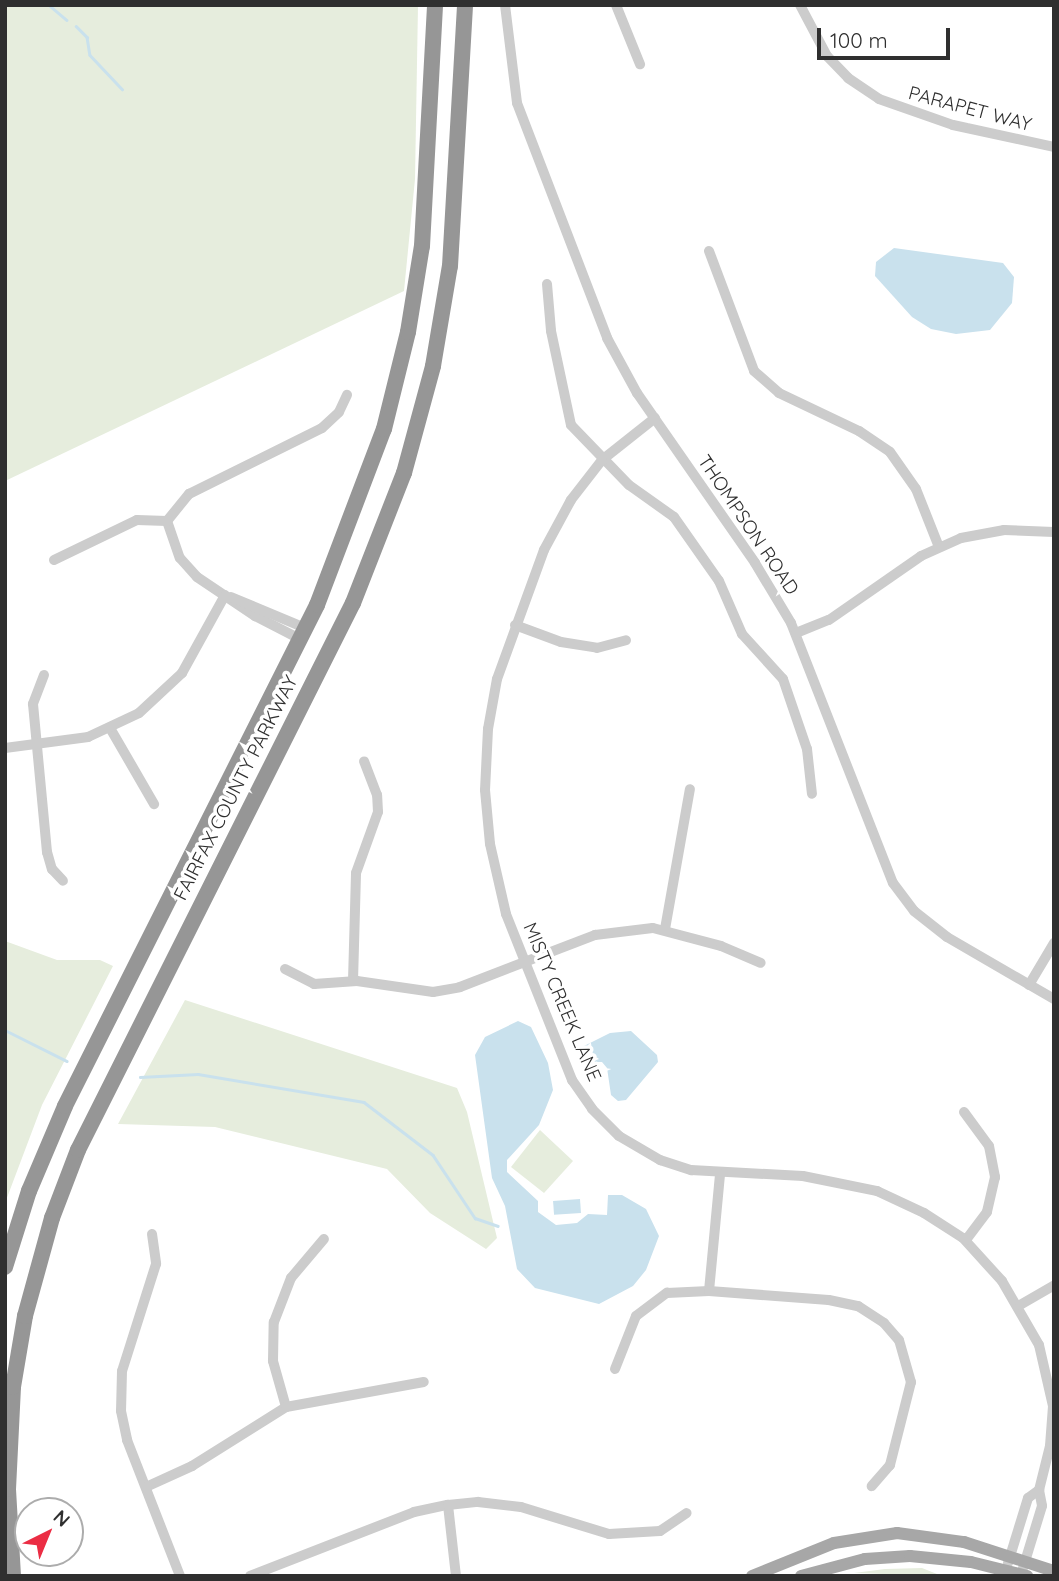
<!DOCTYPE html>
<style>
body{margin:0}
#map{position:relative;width:1059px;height:1581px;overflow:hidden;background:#fff;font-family:Quicksand,sans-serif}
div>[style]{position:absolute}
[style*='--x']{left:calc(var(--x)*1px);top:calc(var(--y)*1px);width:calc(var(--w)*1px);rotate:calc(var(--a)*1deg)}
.green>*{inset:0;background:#e6eddd}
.water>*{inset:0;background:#c9e1ed;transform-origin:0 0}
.stream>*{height:2.5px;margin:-1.25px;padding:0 1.25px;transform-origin:1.25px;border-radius:1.25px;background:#c9e1ed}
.minor>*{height:10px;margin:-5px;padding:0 5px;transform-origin:5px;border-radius:5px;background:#ccc}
.major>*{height:12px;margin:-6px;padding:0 6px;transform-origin:6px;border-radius:6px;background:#a7a7a7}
.highway>*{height:16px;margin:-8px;padding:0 8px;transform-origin:8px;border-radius:8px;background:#969696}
span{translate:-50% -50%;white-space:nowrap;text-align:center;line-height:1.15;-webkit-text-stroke:7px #fff;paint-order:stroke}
.street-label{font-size:19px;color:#2f2f2f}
.frame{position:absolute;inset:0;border:7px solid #2f2f2f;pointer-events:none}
.north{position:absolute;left:14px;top:1497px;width:70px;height:70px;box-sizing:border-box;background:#fff;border:2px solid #acacac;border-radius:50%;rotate:43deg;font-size:19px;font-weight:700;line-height:28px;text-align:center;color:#2f2f2f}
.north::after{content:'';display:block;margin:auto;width:24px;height:32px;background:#eb2d44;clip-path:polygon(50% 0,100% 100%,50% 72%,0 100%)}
.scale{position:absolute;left:817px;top:28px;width:133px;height:32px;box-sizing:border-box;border:4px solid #2f2f2f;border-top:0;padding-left:9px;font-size:21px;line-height:24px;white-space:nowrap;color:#2f2f2f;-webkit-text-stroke:5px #fff;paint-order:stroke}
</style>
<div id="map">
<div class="green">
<i style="clip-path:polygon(5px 5px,418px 5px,415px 179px,404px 291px,5px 481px)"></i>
<i style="clip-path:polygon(5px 941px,57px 960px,100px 960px,113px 966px,42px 1105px,5px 1203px)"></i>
<i style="clip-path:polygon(185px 1000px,457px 1088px,467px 1112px,497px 1238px,486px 1249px,430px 1213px,387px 1169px,215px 1127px,118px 1124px)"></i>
<i style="clip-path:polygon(540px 1130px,573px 1161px,544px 1193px,511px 1167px)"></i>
<i style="clip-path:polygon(922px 1568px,942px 1576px,854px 1573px,885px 1569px)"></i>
</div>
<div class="water">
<i style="clip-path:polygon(894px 248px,1003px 263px,1014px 277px,1012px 303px,990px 330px,956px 334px,931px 329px,912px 317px,875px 276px,876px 262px)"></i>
<i style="clip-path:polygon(518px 1021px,531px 1027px,548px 1063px,553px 1090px,539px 1125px,507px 1160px,507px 1172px,538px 1201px,538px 1212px,556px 1225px,577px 1223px,588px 1214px,607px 1215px,608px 1195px,622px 1195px,646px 1209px,659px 1236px,646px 1270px,633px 1286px,599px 1304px,535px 1288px,517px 1269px,505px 1206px,492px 1178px,475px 1055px,485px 1037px)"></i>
<i style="clip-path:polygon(631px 1031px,657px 1055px,658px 1062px,626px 1100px,618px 1101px,611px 1095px,607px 1068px,602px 1062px,584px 1062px,578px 1049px,610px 1033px)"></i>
<i style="left:580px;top:1199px;width:14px;height:27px;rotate:86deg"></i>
</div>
<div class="stream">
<i style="--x:49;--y:5;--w:23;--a:40"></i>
<i style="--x:76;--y:26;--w:16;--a:45"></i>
<i style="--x:87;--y:37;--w:18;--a:81"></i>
<i style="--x:90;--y:55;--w:47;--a:46.7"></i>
<i style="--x:5;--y:1030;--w:69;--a:26.6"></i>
<i style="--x:140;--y:1077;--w:58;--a:-3"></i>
<i style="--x:198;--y:1074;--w:168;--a:9.6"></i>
<i style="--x:364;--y:1102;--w:87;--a:37.5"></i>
<i style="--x:433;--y:1155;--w:76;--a:56.3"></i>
<i style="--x:475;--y:1218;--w:24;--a:19"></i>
</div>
<div class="minor">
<i style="--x:505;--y:5;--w:99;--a:83"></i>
<i style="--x:517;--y:103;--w:252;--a:69"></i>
<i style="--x:607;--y:338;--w:63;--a:61.4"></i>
<i style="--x:637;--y:393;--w:207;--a:55.2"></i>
<i style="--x:755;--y:563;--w:70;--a:59"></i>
<i style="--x:791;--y:623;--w:279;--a:68.6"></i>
<i style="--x:893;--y:883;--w:35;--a:53"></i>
<i style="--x:914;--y:911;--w:42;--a:38.2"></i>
<i style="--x:947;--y:937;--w:124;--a:30.1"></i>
<i style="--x:616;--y:5;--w:64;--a:67.9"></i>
<i style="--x:800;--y:5;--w:58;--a:62.1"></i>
<i style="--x:827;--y:56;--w:30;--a:46"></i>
<i style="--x:848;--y:78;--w:37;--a:34"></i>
<i style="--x:879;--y:99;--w:78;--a:19.4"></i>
<i style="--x:953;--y:125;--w:103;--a:12.3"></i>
<i style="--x:709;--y:251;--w:128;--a:69.4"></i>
<i style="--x:754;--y:371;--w:33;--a:41"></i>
<i style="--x:779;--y:393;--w:89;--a:25.4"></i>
<i style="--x:859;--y:431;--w:37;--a:34"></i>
<i style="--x:890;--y:452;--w:45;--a:54.9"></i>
<i style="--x:916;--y:489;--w:62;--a:68.4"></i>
<i style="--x:547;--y:284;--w:47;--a:85.1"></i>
<i style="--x:551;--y:331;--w:96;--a:78"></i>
<i style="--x:571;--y:425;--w:83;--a:46"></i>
<i style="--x:629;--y:485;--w:55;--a:35.4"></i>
<i style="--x:674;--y:517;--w:78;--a:54.9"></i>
<i style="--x:719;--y:581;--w:58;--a:66.5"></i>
<i style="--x:742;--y:634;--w:61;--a:47.7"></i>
<i style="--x:783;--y:679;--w:74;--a:71.1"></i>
<i style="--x:807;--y:749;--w:45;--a:83.7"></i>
<i style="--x:655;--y:418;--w:68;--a:141.6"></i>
<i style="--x:602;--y:460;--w:51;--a:127.8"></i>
<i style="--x:571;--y:500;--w:57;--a:118.4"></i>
<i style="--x:544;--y:550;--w:137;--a:110"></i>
<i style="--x:497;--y:679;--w:51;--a:100.2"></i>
<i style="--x:488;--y:729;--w:61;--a:92.8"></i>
<i style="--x:485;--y:790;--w:54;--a:84.7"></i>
<i style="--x:490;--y:844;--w:72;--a:77.1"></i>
<i style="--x:506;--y:914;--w:179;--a:68.3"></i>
<i style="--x:572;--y:1080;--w:35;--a:55"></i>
<i style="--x:592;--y:1109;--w:38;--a:45"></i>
<i style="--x:619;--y:1136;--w:48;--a:30.3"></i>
<i style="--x:660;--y:1160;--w:33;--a:18"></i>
<i style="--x:691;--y:1170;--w:112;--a:3.1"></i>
<i style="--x:803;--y:1176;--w:76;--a:11.5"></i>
<i style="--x:877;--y:1191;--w:52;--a:25.1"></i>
<i style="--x:924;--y:1213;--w:46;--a:32.7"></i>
<i style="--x:963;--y:1238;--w:58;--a:47.8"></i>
<i style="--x:1002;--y:1281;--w:74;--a:60"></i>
<i style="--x:1039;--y:1345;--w:63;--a:77.1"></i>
<i style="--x:1053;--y:1406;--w:40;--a:94.3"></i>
<i style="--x:1050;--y:1446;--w:45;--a:104"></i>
<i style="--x:1039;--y:1490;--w:16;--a:79"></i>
<i style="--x:1042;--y:1506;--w:65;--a:107"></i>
<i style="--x:167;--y:521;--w:39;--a:71"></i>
<i style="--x:180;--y:558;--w:25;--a:48"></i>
<i style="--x:197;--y:577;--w:70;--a:33.9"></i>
<i style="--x:255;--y:616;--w:51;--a:27.1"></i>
<i style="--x:54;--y:560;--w:92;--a:-25.7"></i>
<i style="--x:137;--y:520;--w:30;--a:2"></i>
<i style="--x:167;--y:521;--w:35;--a:-51"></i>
<i style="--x:189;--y:494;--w:148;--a:-26.4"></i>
<i style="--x:322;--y:428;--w:23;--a:-43"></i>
<i style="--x:339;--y:412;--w:19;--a:-65"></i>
<i style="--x:231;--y:597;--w:80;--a:22.7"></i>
<i style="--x:515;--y:625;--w:49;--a:20.3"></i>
<i style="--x:561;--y:642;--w:36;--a:9"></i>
<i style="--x:597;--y:648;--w:30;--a:-15"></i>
<i style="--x:796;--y:633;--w:35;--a:-22"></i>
<i style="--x:829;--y:620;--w:112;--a:-34.8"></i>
<i style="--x:921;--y:556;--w:44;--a:-24.2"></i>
<i style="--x:961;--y:538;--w:44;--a:-10.5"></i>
<i style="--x:1004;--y:530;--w:50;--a:2.3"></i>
<i style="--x:44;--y:675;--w:31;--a:111"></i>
<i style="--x:33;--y:704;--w:149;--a:84.6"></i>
<i style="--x:47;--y:852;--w:18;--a:74"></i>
<i style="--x:52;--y:869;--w:16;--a:47"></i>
<i style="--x:110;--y:728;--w:88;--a:59.9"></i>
<i style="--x:5;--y:748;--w:84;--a:-7.5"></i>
<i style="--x:88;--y:737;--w:56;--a:-25.2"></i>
<i style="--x:139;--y:713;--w:59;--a:-42.9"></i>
<i style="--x:182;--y:673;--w:89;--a:-61.1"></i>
<i style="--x:665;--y:929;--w:142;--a:-79.9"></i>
<i style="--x:285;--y:969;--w:33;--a:27"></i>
<i style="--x:314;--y:984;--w:43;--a:-4"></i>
<i style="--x:357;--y:981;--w:77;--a:8.2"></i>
<i style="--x:433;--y:992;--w:27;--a:-10"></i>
<i style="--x:460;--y:987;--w:145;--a:-21.1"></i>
<i style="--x:595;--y:935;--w:58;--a:-6.9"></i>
<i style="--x:653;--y:928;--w:70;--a:14.8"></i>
<i style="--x:721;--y:946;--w:43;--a:23"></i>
<i style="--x:353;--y:981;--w:108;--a:-88.4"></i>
<i style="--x:356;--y:873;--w:65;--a:-70.2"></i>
<i style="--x:378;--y:812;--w:17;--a:-93"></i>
<i style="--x:377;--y:795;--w:36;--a:-111"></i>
<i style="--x:1029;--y:985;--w:49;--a:-59.2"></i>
<i style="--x:964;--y:1112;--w:42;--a:53.7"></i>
<i style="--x:989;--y:1146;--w:32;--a:79"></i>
<i style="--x:995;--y:1177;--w:36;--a:103"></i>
<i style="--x:987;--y:1212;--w:35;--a:127"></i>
<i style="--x:152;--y:1234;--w:30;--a:82"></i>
<i style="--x:156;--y:1264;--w:112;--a:107.6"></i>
<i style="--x:122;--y:1371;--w:40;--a:91.4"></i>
<i style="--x:121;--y:1411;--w:30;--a:78"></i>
<i style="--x:127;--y:1440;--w:146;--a:68.7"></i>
<i style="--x:709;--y:1291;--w:117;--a:-84.6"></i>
<i style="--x:1020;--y:1305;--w:39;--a:-30"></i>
<i style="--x:615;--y:1369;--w:57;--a:-68.4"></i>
<i style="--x:636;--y:1316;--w:39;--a:-37"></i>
<i style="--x:667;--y:1293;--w:42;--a:-2.7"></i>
<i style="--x:709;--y:1291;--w:120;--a:4.3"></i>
<i style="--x:829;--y:1300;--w:30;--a:12"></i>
<i style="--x:858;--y:1306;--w:31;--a:33"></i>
<i style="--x:884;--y:1323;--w:23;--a:49"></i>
<i style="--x:899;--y:1340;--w:44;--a:74.1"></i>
<i style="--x:911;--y:1382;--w:86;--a:104.2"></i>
<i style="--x:890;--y:1465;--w:28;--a:131"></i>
<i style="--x:286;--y:1407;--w:48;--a:-105.8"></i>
<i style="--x:273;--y:1361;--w:39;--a:-89"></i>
<i style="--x:274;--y:1322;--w:47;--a:-68.9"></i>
<i style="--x:291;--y:1278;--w:51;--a:-49.8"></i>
<i style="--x:146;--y:1487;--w:51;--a:-24.5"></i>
<i style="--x:192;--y:1466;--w:111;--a:-32.1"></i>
<i style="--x:286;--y:1407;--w:140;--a:-10.3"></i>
<i style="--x:448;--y:1505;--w:71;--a:83.6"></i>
<i style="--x:1008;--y:1563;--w:68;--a:-72.9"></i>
<i style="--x:1028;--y:1498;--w:14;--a:-36"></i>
<i style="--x:250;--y:1576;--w:176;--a:-21.3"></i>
<i style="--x:414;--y:1512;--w:35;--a:-12"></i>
<i style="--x:448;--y:1505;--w:30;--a:-6"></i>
<i style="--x:478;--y:1502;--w:43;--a:6.6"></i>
<i style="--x:521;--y:1507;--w:92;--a:17.1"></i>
<i style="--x:609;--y:1534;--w:51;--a:-3.4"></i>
<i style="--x:660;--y:1531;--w:32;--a:-34"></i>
</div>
<div class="major">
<i style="--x:752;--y:1576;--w:88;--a:-21.9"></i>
<i style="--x:834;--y:1543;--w:64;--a:-9"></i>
<i style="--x:897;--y:1533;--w:68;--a:7.7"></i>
<i style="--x:964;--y:1542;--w:95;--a:17.9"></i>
<i style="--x:801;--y:1576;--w:66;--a:-14.9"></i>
<i style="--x:865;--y:1559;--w:45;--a:-3.8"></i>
<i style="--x:910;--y:1556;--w:61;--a:5.6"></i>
<i style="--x:971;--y:1562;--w:58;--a:14"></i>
</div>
<div class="highway">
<i style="--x:5;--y:1267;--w:80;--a:-72.5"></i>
<i style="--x:29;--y:1191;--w:92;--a:-67"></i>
<i style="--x:65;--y:1106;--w:561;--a:-63.3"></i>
<i style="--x:317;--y:605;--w:188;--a:-69.2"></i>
<i style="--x:384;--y:429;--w:100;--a:-76.1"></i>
<i style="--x:408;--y:332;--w:87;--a:-80.8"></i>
<i style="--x:422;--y:246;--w:241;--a:-86.9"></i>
<i style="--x:13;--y:1576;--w:87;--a:-93.3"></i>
<i style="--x:8;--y:1489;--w:102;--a:-87.2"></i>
<i style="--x:13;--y:1387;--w:72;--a:-80.4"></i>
<i style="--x:25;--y:1316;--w:102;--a:-74.6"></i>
<i style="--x:52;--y:1218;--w:73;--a:-69.1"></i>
<i style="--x:78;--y:1150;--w:612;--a:-63.31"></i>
<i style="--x:353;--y:603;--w:140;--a:-68.6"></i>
<i style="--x:404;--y:473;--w:111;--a:-74.8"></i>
<i style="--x:433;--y:366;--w:101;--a:-80.4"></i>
<i style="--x:450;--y:266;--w:261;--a:-86.7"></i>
</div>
<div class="street-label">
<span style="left:970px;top:109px;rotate:15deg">PARAPET WAY</span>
<span style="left:748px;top:525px;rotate:56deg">THOMPSON ROAD</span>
<span style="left:236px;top:788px;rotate:-63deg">FAIRFAX COUNTY PARKWAY</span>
<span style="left:562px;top:1002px;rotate:67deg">MISTY CREEK LANE</span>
</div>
<div class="frame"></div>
<div class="north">N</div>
<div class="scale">100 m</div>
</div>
